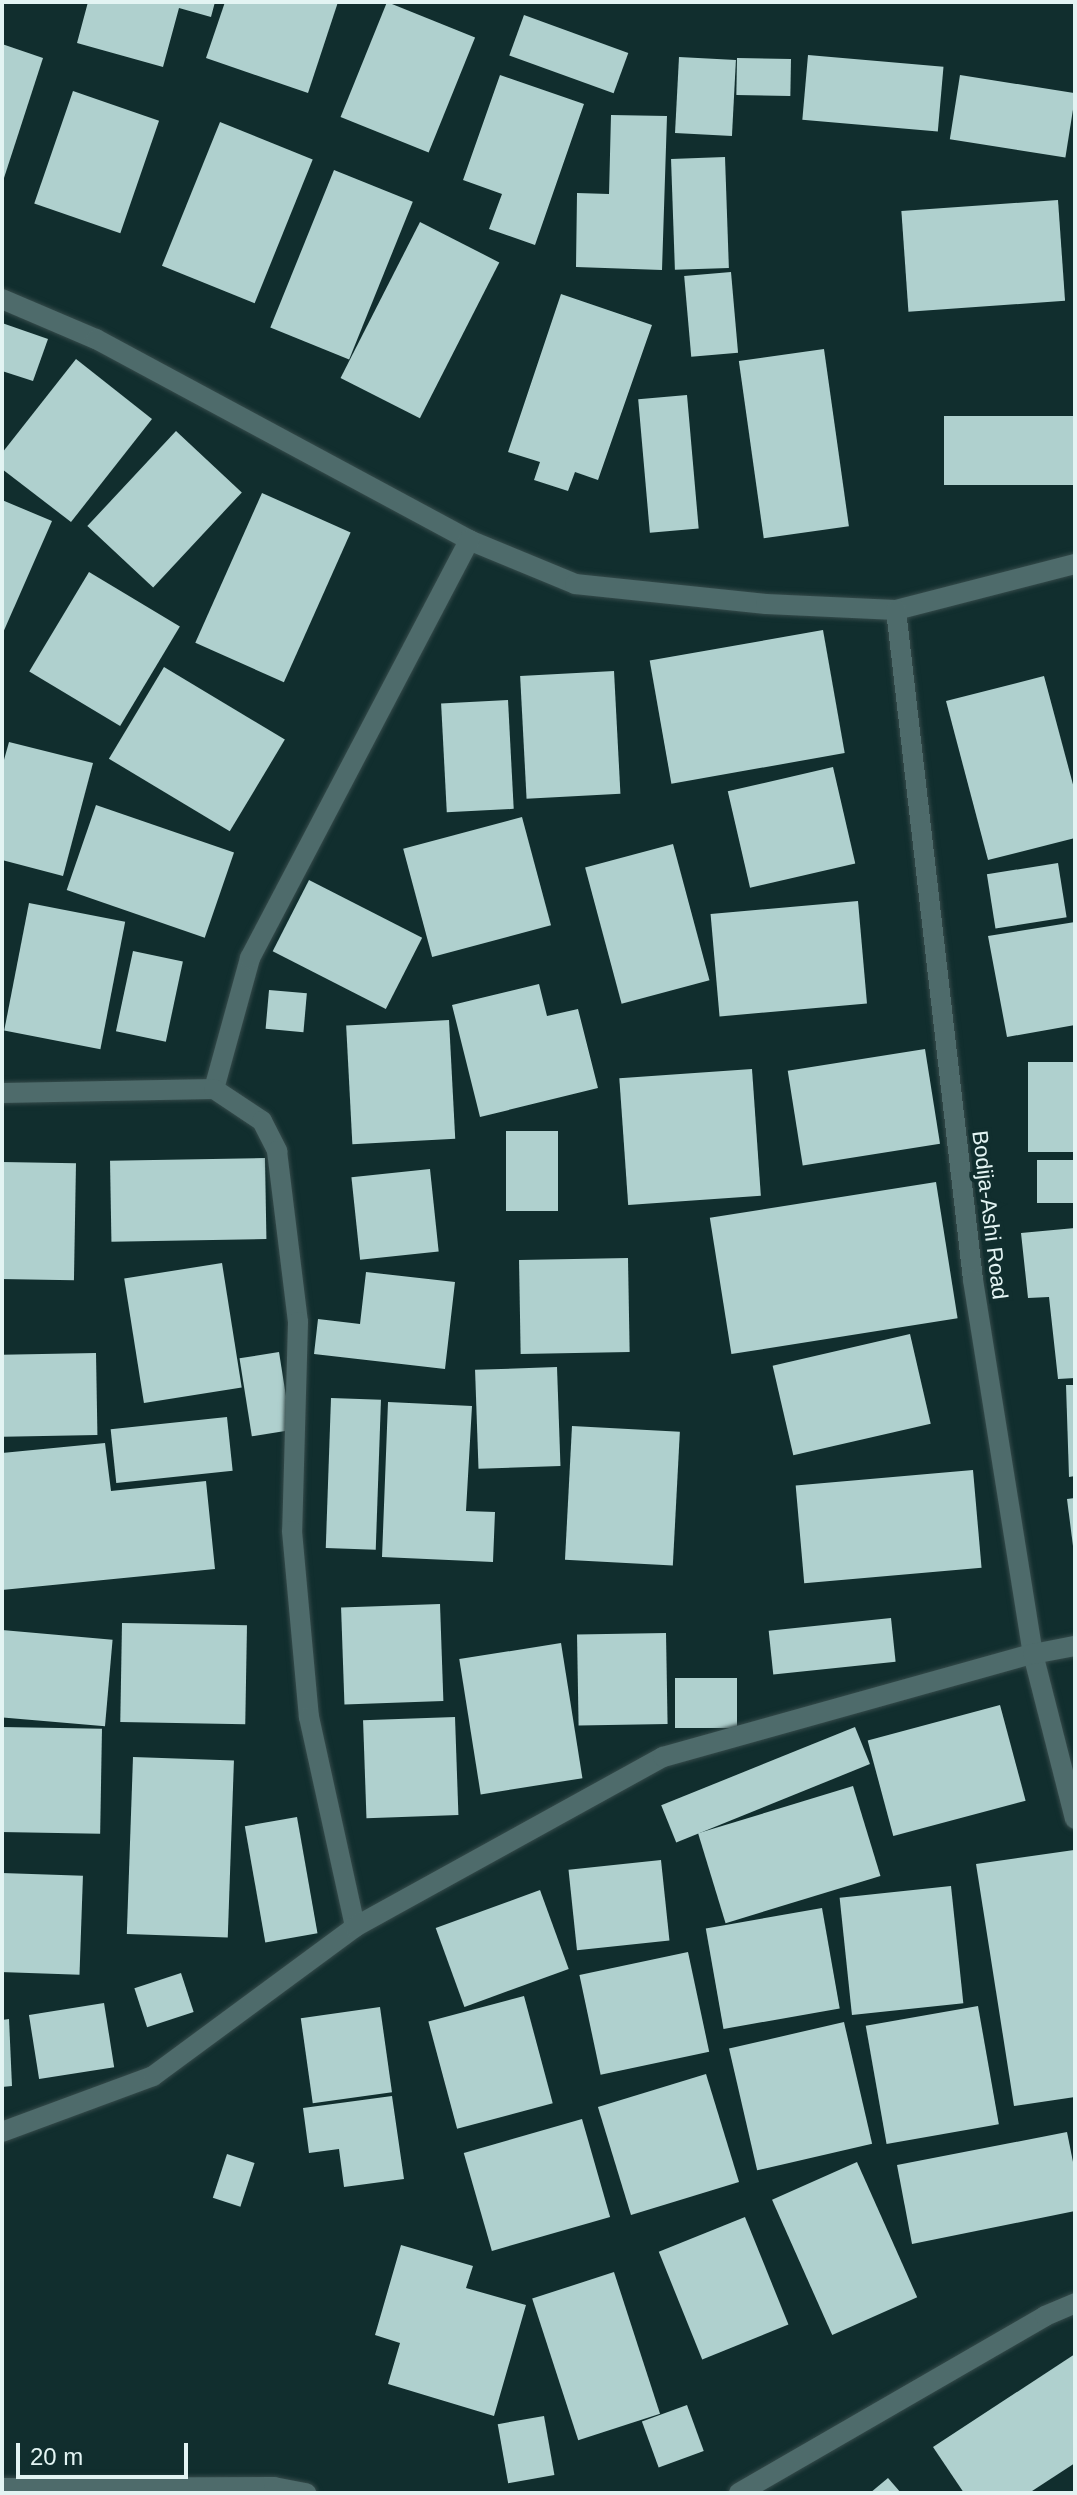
<!DOCTYPE html>
<style>
body{margin:0}
#map{position:relative;width:1077px;height:2495px;overflow:hidden;background:#112e2e;font-family:Helvetica,sans-serif}
div>[style]{position:absolute}
[style*='--x']{left:calc(var(--x)*1px);top:calc(var(--y)*1px);width:calc(var(--w)*1px);rotate:calc(var(--a)*1deg)}
.building>*{inset:0;background:#afd0ce;transform-origin:0 0}
.roads{filter:drop-shadow(0 0 2px #364b4b) drop-shadow(0 0 2px #364b4b)}
.minor>*{height:20px;margin:-10px;padding:0 10px;transform-origin:10px;border-radius:10px;background:#4e6b6b}
span{translate:-50% -50%;white-space:nowrap;text-align:center;line-height:1.15;-webkit-text-stroke:8px #112e2e;paint-order:stroke}
.street-label{font-size:22px;color:#e3f4f3}
.frame{position:absolute;inset:0;border:4px solid #e3f4f3;pointer-events:none}
.scale{position:absolute;left:16px;top:2443px;width:172px;height:36px;box-sizing:border-box;border:4px solid #e3f4f3;border-top:0;padding-left:10px;font-size:24px;line-height:28px;white-space:nowrap;color:#e3f4f3;-webkit-text-stroke:6px #112e2e;paint-order:stroke}
</style>
<div id="map">
<div class="building">
<i style="clip-path:polygon(88px 2px,215px 2px,211px 17px,179px 8px,163px 67px,77px 43px)"></i>
<i style="clip-path:polygon(225px 2px,338px 2px,308px 93px,206px 58px)"></i>
<i style="left:387px;top:2px;width:95px;height:124px;rotate:22deg"></i>
<i style="left:524px;top:15px;width:111px;height:43px;rotate:20deg"></i>
<i style="clip-path:polygon(2px 44px,43px 58px,3px 181px,2px 181px)"></i>
<i style="left:808px;top:55px;width:136px;height:65px;rotate:5deg"></i>
<i style="left:679px;top:57px;width:57px;height:76px;rotate:3deg"></i>
<i style="left:737px;top:58px;width:54px;height:37px;rotate:1deg"></i>
<i style="clip-path:polygon(500px 75px,584px 104px,535px 245px,489px 229px,502px 194px,463px 180px)"></i>
<i style="left:960px;top:75px;width:117px;height:65px;rotate:9deg"></i>
<i style="left:73px;top:91px;width:91px;height:119px;rotate:19deg"></i>
<i style="clip-path:polygon(611px 115px,667px 116px,662px 270px,576px 267px,577px 193px,609px 194px)"></i>
<i style="left:220px;top:122px;width:100px;height:155px;rotate:22deg"></i>
<i style="left:725px;top:157px;width:111px;height:54px;rotate:88deg"></i>
<i style="left:334px;top:170px;width:85px;height:170px;rotate:22deg"></i>
<i style="left:1058px;top:200px;width:101px;height:157px;rotate:86deg"></i>
<i style="left:420px;top:222px;width:89px;height:175px;rotate:27deg"></i>
<i style="left:731px;top:272px;width:81px;height:47px;rotate:85deg"></i>
<i style="clip-path:polygon(561px 294px,652px 325px,598px 480px,575px 472px,568px 491px,534px 480px,540px 462px,508px 452px)"></i>
<i style="clip-path:polygon(2px 323px,48px 339px,33px 381px,2px 371px)"></i>
<i style="left:824px;top:349px;width:179px;height:86px;rotate:82deg"></i>
<i style="clip-path:polygon(76px 359px,152px 419px,71px 522px,2px 469px,2px 453px)"></i>
<i style="left:687px;top:395px;width:134px;height:49px;rotate:85deg"></i>
<i style="left:1075px;top:416px;width:69px;height:131px;rotate:90deg"></i>
<i style="left:176px;top:431px;width:90px;height:130px;rotate:43deg"></i>
<i style="left:262px;top:493px;width:97px;height:164px;rotate:24deg"></i>
<i style="clip-path:polygon(2px 500px,52px 521px,2px 635px)"></i>
<i style="left:89px;top:572px;width:106px;height:116px;rotate:31deg"></i>
<i style="left:823px;top:630px;width:125px;height:176px;rotate:80deg"></i>
<i style="left:164px;top:667px;width:141px;height:107px;rotate:31deg"></i>
<i style="left:614px;top:671px;width:123px;height:94px;rotate:87deg"></i>
<i style="clip-path:polygon(1044px 676px,1075px 792px,1075px 838px,988px 860px,946px 701px)"></i>
<i style="left:508px;top:700px;width:109px;height:67px;rotate:87deg"></i>
<i style="clip-path:polygon(9px 742px,93px 763px,63px 876px,2px 860px,2px 767px)"></i>
<i style="left:833px;top:767px;width:99px;height:108px;rotate:77deg"></i>
<i style="left:96px;top:805px;width:146px;height:90px;rotate:19deg"></i>
<i style="left:522px;top:817px;width:112px;height:123px;rotate:75deg"></i>
<i style="left:673px;top:844px;width:141px;height:91px;rotate:75deg"></i>
<i style="left:1058px;top:863px;width:55px;height:72px;rotate:81deg"></i>
<i style="left:309px;top:880px;width:127px;height:80px;rotate:27deg"></i>
<i style="left:858px;top:901px;width:103px;height:148px;rotate:85deg"></i>
<i style="left:29px;top:903px;width:98px;height:130px;rotate:11deg"></i>
<i style="clip-path:polygon(1075px 922px,1075px 1025px,1007px 1037px,988px 936px)"></i>
<i style="left:133px;top:951px;width:51px;height:82px;rotate:12deg"></i>
<i style="clip-path:polygon(539px 984px,547px 1016px,578px 1009px,598px 1088px,480px 1117px,452px 1005px)"></i>
<i style="left:269px;top:990px;width:38px;height:39px;rotate:5deg"></i>
<i style="left:449px;top:1020px;width:119px;height:103px;rotate:87deg"></i>
<i style="left:925px;top:1049px;width:96px;height:139px;rotate:81deg"></i>
<i style="left:1075px;top:1062px;width:90px;height:47px;rotate:90deg"></i>
<i style="left:752px;top:1069px;width:127px;height:133px;rotate:86deg"></i>
<i style="left:506px;top:1131px;width:52px;height:80px"></i>
<i style="left:265px;top:1158px;width:81px;height:155px;rotate:89deg"></i>
<i style="left:1075px;top:1160px;width:43px;height:38px;rotate:90deg"></i>
<i style="left:2px;top:1162px;width:74px;height:117px;rotate:1deg"></i>
<i style="left:430px;top:1169px;width:83px;height:79px;rotate:84deg"></i>
<i style="left:936px;top:1182px;width:138px;height:229px;rotate:81deg"></i>
<i style="clip-path:polygon(1075px 1228px,1075px 1378px,1058px 1379px,1049px 1297px,1028px 1298px,1021px 1233px)"></i>
<i style="left:628px;top:1258px;width:94px;height:109px;rotate:89deg"></i>
<i style="left:222px;top:1263px;width:126px;height:99px;rotate:81deg"></i>
<i style="clip-path:polygon(366px 1272px,455px 1282px,445px 1369px,314px 1354px,318px 1319px,360px 1324px)"></i>
<i style="left:910px;top:1334px;width:92px;height:141px;rotate:77deg"></i>
<i style="left:279px;top:1352px;width:79px;height:40px;rotate:81deg"></i>
<i style="left:96px;top:1353px;width:82px;height:94px;rotate:89deg"></i>
<i style="left:557px;top:1367px;width:99px;height:82px;rotate:88deg"></i>
<i style="clip-path:polygon(1066px 1385px,1075px 1385px,1075px 1476px,1069px 1477px)"></i>
<i style="left:331px;top:1398px;width:50px;height:150px;rotate:2deg"></i>
<i style="clip-path:polygon(388px 1402px,472px 1406px,466px 1511px,495px 1512px,493px 1562px,382px 1557px)"></i>
<i style="left:227px;top:1417px;width:54px;height:117px;rotate:84deg"></i>
<i style="left:572px;top:1426px;width:108px;height:134px;rotate:3deg"></i>
<i style="clip-path:polygon(105px 1443px,111px 1491px,206px 1481px,215px 1569px,2px 1590px,2px 1453px)"></i>
<i style="left:973px;top:1470px;width:98px;height:178px;rotate:85deg"></i>
<i style="clip-path:polygon(1075px 1498px,1075px 1545px,1073px 1546px,1067px 1499px)"></i>
<i style="left:440px;top:1604px;width:97px;height:99px;rotate:88deg"></i>
<i style="left:891px;top:1618px;width:44px;height:123px;rotate:84deg"></i>
<i style="left:122px;top:1623px;width:125px;height:99px;rotate:1deg"></i>
<i style="left:2px;top:1630px;width:111px;height:87px;rotate:5deg"></i>
<i style="left:666px;top:1633px;width:91px;height:89px;rotate:89deg"></i>
<i style="left:561px;top:1643px;width:137px;height:103px;rotate:81deg"></i>
<i style="left:737px;top:1678px;width:50px;height:62px;rotate:90deg"></i>
<i style="left:1000px;top:1705px;width:99px;height:137px;rotate:75deg"></i>
<i style="left:455px;top:1717px;width:98px;height:92px;rotate:88deg"></i>
<i style="left:2px;top:1727px;width:100px;height:105px;rotate:1deg"></i>
<i style="left:855px;top:1727px;width:40px;height:209px;rotate:68deg"></i>
<i style="left:133px;top:1757px;width:101px;height:177px;rotate:2deg"></i>
<i style="left:853px;top:1786px;width:94px;height:162px;rotate:73deg"></i>
<i style="left:297px;top:1817px;width:118px;height:53px;rotate:80deg"></i>
<i style="clip-path:polygon(1074px 1850px,1075px 2097px,1014px 2106px,976px 1864px)"></i>
<i style="left:661px;top:1860px;width:81px;height:93px;rotate:84deg"></i>
<i style="left:2px;top:1873px;width:81px;height:99px;rotate:2deg"></i>
<i style="left:951px;top:1886px;width:118px;height:112px;rotate:84deg"></i>
<i style="left:540px;top:1890px;width:84px;height:111px;rotate:70deg"></i>
<i style="left:822px;top:1908px;width:102px;height:118px;rotate:80deg"></i>
<i style="left:688px;top:1952px;width:102px;height:111px;rotate:78deg"></i>
<i style="left:181px;top:1973px;width:41px;height:49px;rotate:72deg"></i>
<i style="left:524px;top:1996px;width:111px;height:99px;rotate:75deg"></i>
<i style="left:104px;top:2003px;width:65px;height:76px;rotate:81deg"></i>
<i style="left:978px;top:2006px;width:120px;height:114px;rotate:80deg"></i>
<i style="left:380px;top:2007px;width:86px;height:80px;rotate:82deg"></i>
<i style="clip-path:polygon(9px 2019px,12px 2086px,2px 2087px,2px 2020px)"></i>
<i style="left:844px;top:2022px;width:125px;height:118px;rotate:77deg"></i>
<i style="left:706px;top:2074px;width:113px;height:113px;rotate:73deg"></i>
<i style="clip-path:polygon(392px 2096px,404px 2179px,344px 2187px,339px 2149px,309px 2153px,303px 2108px)"></i>
<i style="left:582px;top:2119px;width:102px;height:123px;rotate:74deg"></i>
<i style="clip-path:polygon(1067px 2132px,1075px 2172px,1075px 2211px,912px 2244px,897px 2165px)"></i>
<i style="left:227px;top:2154px;width:29px;height:46px;rotate:18deg"></i>
<i style="left:857px;top:2162px;width:148px;height:93px;rotate:66deg"></i>
<i style="left:745px;top:2217px;width:116px;height:93px;rotate:68deg"></i>
<i style="clip-path:polygon(401px 2245px,473px 2266px,466px 2288px,526px 2305px,494px 2416px,388px 2384px,400px 2343px,375px 2335px)"></i>
<i style="left:614px;top:2272px;width:149px;height:86px;rotate:72deg"></i>
<i style="clip-path:polygon(1075px 2354px,1075px 2463px,1029px 2493px,964px 2493px,933px 2447px)"></i>
<i style="left:687px;top:2405px;width:49px;height:48px;rotate:70deg"></i>
<i style="left:544px;top:2416px;width:60px;height:47px;rotate:80deg"></i>
<i style="clip-path:polygon(888px 2478px,901px 2493px,870px 2493px)"></i>
</div>
<div class="roads">
<div class="minor">
<i style="--x:2;--y:299;--w:102;--a:23.1"></i>
<i style="--x:96;--y:339;--w:424;--a:28.3"></i>
<i style="--x:469;--y:540;--w:115;--a:22.5"></i>
<i style="--x:575;--y:584;--w:192;--a:6"></i>
<i style="--x:766;--y:604;--w:130;--a:2.6"></i>
<i style="--x:896;--y:610;--w:185;--a:-14.4"></i>
<i style="--x:896;--y:610;--w:674;--a:83.44"></i>
<i style="--x:973;--y:1280;--w:379;--a:80.9"></i>
<i style="--x:1033;--y:1654;--w:170;--a:75.7"></i>
<i style="--x:214;--y:1089;--w:136;--a:-74.6"></i>
<i style="--x:250;--y:958;--w:472;--a:-62.3"></i>
<i style="--x:2;--y:1093;--w:212;--a:-1.1"></i>
<i style="--x:214;--y:1089;--w:58;--a:33.7"></i>
<i style="--x:262;--y:1121;--w:34;--a:63"></i>
<i style="--x:277;--y:1151;--w:172;--a:83"></i>
<i style="--x:298;--y:1322;--w:209;--a:91.6"></i>
<i style="--x:292;--y:1531;--w:187;--a:84.8"></i>
<i style="--x:309;--y:1717;--w:215;--a:77.6"></i>
<i style="--x:2;--y:2132;--w:161;--a:-20.3"></i>
<i style="--x:153;--y:2076;--w:251;--a:-36.4"></i>
<i style="--x:355;--y:1927;--w:352;--a:-28.9"></i>
<i style="--x:663;--y:1757;--w:384;--a:-15.6"></i>
<i style="--x:1033;--y:1654;--w:43;--a:-10.8"></i>
<i style="--x:2;--y:2488;--w:272;--a:-0.2"></i>
<i style="--x:274;--y:2487;--w:33;--a:11"></i>
<i style="--x:739;--y:2493;--w:354;--a:-30"></i>
<i style="--x:1045;--y:2316;--w:33;--a:-23"></i>
</div>
</div>
<div class="street-label">
<span style="left:990px;top:1215px;rotate:83deg">Bodija-Ashi Road</span>
</div>
<div class="frame"></div>
<div class="scale">20 m</div>
</div>
